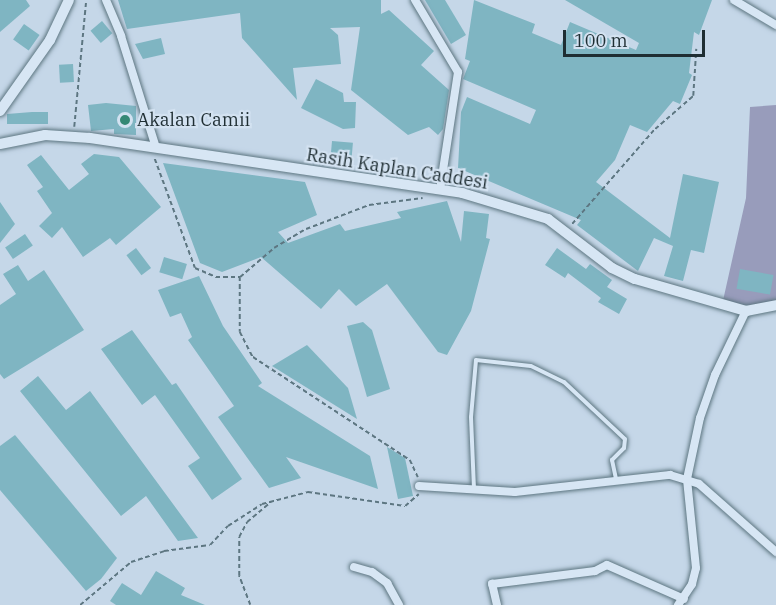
<!DOCTYPE html>
<style>
body{margin:0}
#map{position:relative;width:776px;height:605px;overflow:hidden;background:#c5d7e8;font-family:"IBM Plex Serif",serif}
div>[style]{position:absolute}
[style*='--x']{left:calc(var(--x)*1px);top:calc(var(--y)*1px);width:calc(var(--w)*1px);rotate:calc(var(--a)*1deg)}
.cemetery>*{inset:0;background:#989cbb}
.building>*{inset:0;background:#7fb5c2;transform-origin:0 0}
.path>*{height:1.5px;margin-top:-0.75px;transform-origin:0;background:repeating-linear-gradient(90deg,#5d7681 0 4.5px,transparent 0 7.5px)}
.roads{filter:drop-shadow(0 0 2px #5d7681) drop-shadow(0 0 2px #5d7681)}
.service>*{height:4px;margin:-2px;padding:0 2px;transform-origin:2px;border-radius:2px;background:#d7e6f4}
.minor>*{height:8px;margin:-4px;padding:0 4px;transform-origin:4px;border-radius:4px;background:#d7e6f4}
.tertiary>*{height:10px;margin:-5px;padding:0 5px;transform-origin:5px;border-radius:5px;background:#d7e6f4}
.dots>*{width:16px;height:16px;translate:-50% -50%;box-sizing:border-box;border:3px solid #d3e2f1;border-radius:50%}
span{translate:-50% -50%;white-space:nowrap;text-align:center;line-height:1.15;-webkit-text-stroke:4.5px #d3e2f1;paint-order:stroke}
.poi-label{font-size:18px;color:#1f2e33}
.left{translate:0 -50%;text-align:left}
.street-label{font-size:18px;color:#1f2e33}
.scale{position:absolute;left:563px;top:30px;width:142px;height:27px;box-sizing:border-box;border:3px solid #1f2e33;border-top:0;padding-left:8px;font-size:18px;line-height:21px;white-space:nowrap;color:#1f2e33;-webkit-text-stroke:4px #d3e2f1;paint-order:stroke}
</style>
<div id="map">
<div class="cemetery">
<i style="clip-path:polygon(776px 105px,776px 305px,722px 305px,746px 198px,750px 107px)"></i>
</div>
<div class="building">
<i style="clip-path:polygon(0 0,26px 0,30px 6px,0 32px)"></i>
<i style="clip-path:polygon(118px 0,381px 0,381px 14px,389px 10px,434px 51px,421px 65px,449px 90px,443px 129px,438px 135px,429px 127px,408px 135px,351px 90px,360px 27px,330px 28px,338px 35px,341px 64px,293px 68px,297px 100px,242px 38px,240px 13px,127px 29px)"></i>
<i style="clip-path:polygon(425px 0,445px 0,466px 35px,451px 44px)"></i>
<i style="clip-path:polygon(474px 0,535px 24px,532px 33px,561px 45px,570px 22px,636px 50px,639px 43px,565px 0,712px 0,699px 35px,694px 32px,689px 73px,692px 75px,680px 104px,673px 101px,647px 132px,630px 125px,615px 160px,596px 182px,670px 238px,683px 174px,719px 182px,704px 253px,691px 250px,683px 281px,664px 276px,673px 246px,654px 238px,638px 271px,577px 225px,581px 220px,458px 168px,461px 112px,467px 97px,530px 124px,536px 110px,463px 79px,470px 61px,465px 59px)"></i>
<i style="left:102px;top:21px;width:16px;height:15px;rotate:50deg"></i>
<i style="left:24px;top:24px;width:19px;height:19px;rotate:35deg"></i>
<i style="clip-path:polygon(161px 38px,165px 54px,143px 59px,135px 44px)"></i>
<i style="left:73px;top:64px;width:18px;height:14px;rotate:87deg"></i>
<i style="clip-path:polygon(316px 79px,343px 93px,344px 102px,356px 102px,355px 128px,343px 129px,301px 108px)"></i>
<i style="clip-path:polygon(106px 103px,136px 106px,136px 135px,114px 134px,114px 129px,91px 131px,88px 105px)"></i>
<i style="clip-path:polygon(32px 112px,48px 112px,48px 124px,7px 124px,7px 114px)"></i>
<i style="left:332px;top:141px;width:21px;height:19px;rotate:5deg"></i>
<i style="clip-path:polygon(94px 154px,119px 157px,161px 207px,116px 245px,110px 238px,83px 257px,62px 227px,52px 238px,39px 226px,52px 213px,37px 191px,43px 187px,27px 165px,41px 155px,69px 190px,89px 174px,81px 164px)"></i>
<i style="clip-path:polygon(163px 163px,305px 182px,317px 215px,278px 232px,288px 243px,340px 224px,345px 231px,401px 218px,397px 212px,447px 201px,461px 242px,464px 211px,489px 214px,486px 238px,490px 239px,471px 311px,447px 355px,438px 352px,387px 284px,356px 306px,339px 289px,321px 309px,261px 257px,222px 272px,200px 263px)"></i>
<i style="clip-path:polygon(0 202px,15px 224px,0 243px)"></i>
<i style="left:25px;top:234px;width:14px;height:24px;rotate:56deg"></i>
<i style="left:136px;top:248px;width:25px;height:12px;rotate:53deg"></i>
<i style="clip-path:polygon(557px 248px,586px 269px,590px 264px,612px 280px,607px 287px,627px 299px,619px 314px,598px 302px,601px 298px,568px 273px,565px 278px,545px 265px)"></i>
<i style="left:164px;top:257px;width:24px;height:16px;rotate:17deg"></i>
<i style="clip-path:polygon(18px 265px,28px 281px,44px 270px,84px 330px,4px 379px,0 374px,0 305px,16px 294px,3px 274px)"></i>
<i style="left:740px;top:269px;width:34px;height:20px;rotate:10deg"></i>
<i style="clip-path:polygon(199px 276px,223px 326px,262px 383px,258px 386px,370px 456px,378px 489px,286px 457px,301px 478px,269px 488px,218px 417px,234px 406px,188px 340px,192px 337px,181px 313px,170px 317px,158px 290px)"></i>
<i style="clip-path:polygon(363px 322px,372px 330px,390px 389px,367px 397px,347px 326px)"></i>
<i style="clip-path:polygon(132px 330px,172px 385px,176px 383px,242px 479px,212px 500px,188px 466px,200px 458px,155px 395px,142px 405px,101px 349px)"></i>
<i style="clip-path:polygon(307px 345px,348px 388px,357px 419px,272px 366px)"></i>
<i style="clip-path:polygon(38px 376px,66px 410px,90px 391px,198px 538px,178px 541px,146px 496px,121px 516px,20px 391px)"></i>
<i style="clip-path:polygon(15px 435px,117px 558px,101px 579px,86px 591px,0 490px,0 446px)"></i>
<i style="clip-path:polygon(387px 447px,405px 458px,413px 496px,398px 499px)"></i>
<i style="clip-path:polygon(156px 571px,185px 588px,181px 595px,205px 605px,116px 605px,110px 601px,122px 583px,141px 595px)"></i>
</div>
<div class="path">
<i style="--x:74;--y:127;--w:128;--a:-84.6"></i>
<i style="--x:155;--y:159;--w:116;--a:69.8"></i>
<i style="--x:195;--y:268;--w:23;--a:23"></i>
<i style="--x:216;--y:277;--w:24;--a:0"></i>
<i style="--x:240;--y:277;--w:45;--a:-40.5"></i>
<i style="--x:274;--y:248;--w:37;--a:-31"></i>
<i style="--x:306;--y:229;--w:67;--a:-20.9"></i>
<i style="--x:369;--y:205;--w:54;--a:-7.4"></i>
<i style="--x:572;--y:224;--w:126;--a:-48.9"></i>
<i style="--x:655;--y:129;--w:50;--a:-41"></i>
<i style="--x:693;--y:96;--w:47;--a:-86.3"></i>
<i style="--x:240;--y:277;--w:55;--a:90"></i>
<i style="--x:240;--y:332;--w:28;--a:63"></i>
<i style="--x:253;--y:357;--w:188;--a:33.3"></i>
<i style="--x:410;--y:460;--w:19;--a:65"></i>
<i style="--x:80;--y:605;--w:67;--a:-40.1"></i>
<i style="--x:131;--y:562;--w:35;--a:-18"></i>
<i style="--x:164;--y:551;--w:46;--a:-7.4"></i>
<i style="--x:210;--y:545;--w:26;--a:-47"></i>
<i style="--x:228;--y:526;--w:40;--a:-32.9"></i>
<i style="--x:262;--y:504;--w:48;--a:-14.6"></i>
<i style="--x:308;--y:492;--w:98;--a:8.2"></i>
<i style="--x:405;--y:506;--w:18;--a:-41"></i>
<i style="--x:250;--y:605;--w:31;--a:-111"></i>
<i style="--x:239;--y:576;--w:39;--a:-90"></i>
<i style="--x:239;--y:537;--w:17;--a:-62"></i>
<i style="--x:247;--y:522;--w:31;--a:-40"></i>
</div>
<div class="roads">
<div class="service">
<i style="--x:474;--y:489;--w:72;--a:-92.4"></i>
<i style="--x:471;--y:417;--w:57;--a:-85"></i>
<i style="--x:476;--y:360;--w:55;--a:6.2"></i>
<i style="--x:531;--y:366;--w:37;--a:26"></i>
<i style="--x:564;--y:382;--w:83;--a:43.1"></i>
<i style="--x:625;--y:439;--w:9;--a:96"></i>
<i style="--x:624;--y:448;--w:17;--a:135"></i>
<i style="--x:612;--y:460;--w:19;--a:78"></i>
</div>
<div class="minor">
<i style="--x:106;--y:0;--w:39;--a:67"></i>
<i style="--x:121;--y:36;--w:117;--a:72.6"></i>
<i style="--x:415;--y:0;--w:84;--a:59.2"></i>
<i style="--x:458;--y:72;--w:119;--a:98.7"></i>
<i style="--x:734;--y:0;--w:49;--a:30.8"></i>
<i style="--x:419;--y:486;--w:96;--a:3.6"></i>
<i style="--x:515;--y:492;--w:156;--a:-6.3"></i>
<i style="--x:670;--y:475;--w:30;--a:17"></i>
<i style="--x:699;--y:484;--w:103;--a:41.4"></i>
<i style="--x:354;--y:567;--w:19;--a:16"></i>
<i style="--x:372;--y:572;--w:19;--a:36"></i>
<i style="--x:387;--y:583;--w:25;--a:61"></i>
<i style="--x:497;--y:605;--w:22;--a:-103"></i>
<i style="--x:492;--y:584;--w:104;--a:-7.2"></i>
<i style="--x:595;--y:571;--w:13;--a:-27"></i>
<i style="--x:607;--y:565;--w:84;--a:23.8"></i>
<i style="--x:678;--y:605;--w:25;--a:-56"></i>
<i style="--x:692;--y:584;--w:16;--a:-76"></i>
<i style="--x:696;--y:568;--w:89;--a:-95.8"></i>
<i style="--x:687;--y:479;--w:62;--a:-78"></i>
<i style="--x:700;--y:418;--w:46;--a:-70.8"></i>
<i style="--x:715;--y:375;--w:71;--a:-64.2"></i>
</div>
<div class="tertiary">
<i style="--x:0;--y:111;--w:87;--a:-54.8"></i>
<i style="--x:50;--y:40;--w:44;--a:-64.6"></i>
<i style="--x:0;--y:144;--w:46;--a:-11.3"></i>
<i style="--x:45;--y:135;--w:45;--a:3.8"></i>
<i style="--x:90;--y:138;--w:376;--a:8.4"></i>
<i style="--x:462;--y:193;--w:90;--a:16.8"></i>
<i style="--x:548;--y:219;--w:81;--a:37.4"></i>
<i style="--x:612;--y:268;--w:25;--a:26"></i>
<i style="--x:635;--y:279;--w:116;--a:16.1"></i>
<i style="--x:746;--y:311;--w:31;--a:-11"></i>
</div>
</div>
<div class="dots">
<i style="left:125px;top:120px;background:#358875"></i>
</div>
<div class="poi-label">
<span class="left" style="left:137px;top:120px">Akalan Camii</span>
</div>
<div class="street-label">
<span style="left:397px;top:169px;rotate:9deg">Rasih Kaplan Caddesi</span>
</div>
<div class="scale">100 m</div>
</div>
